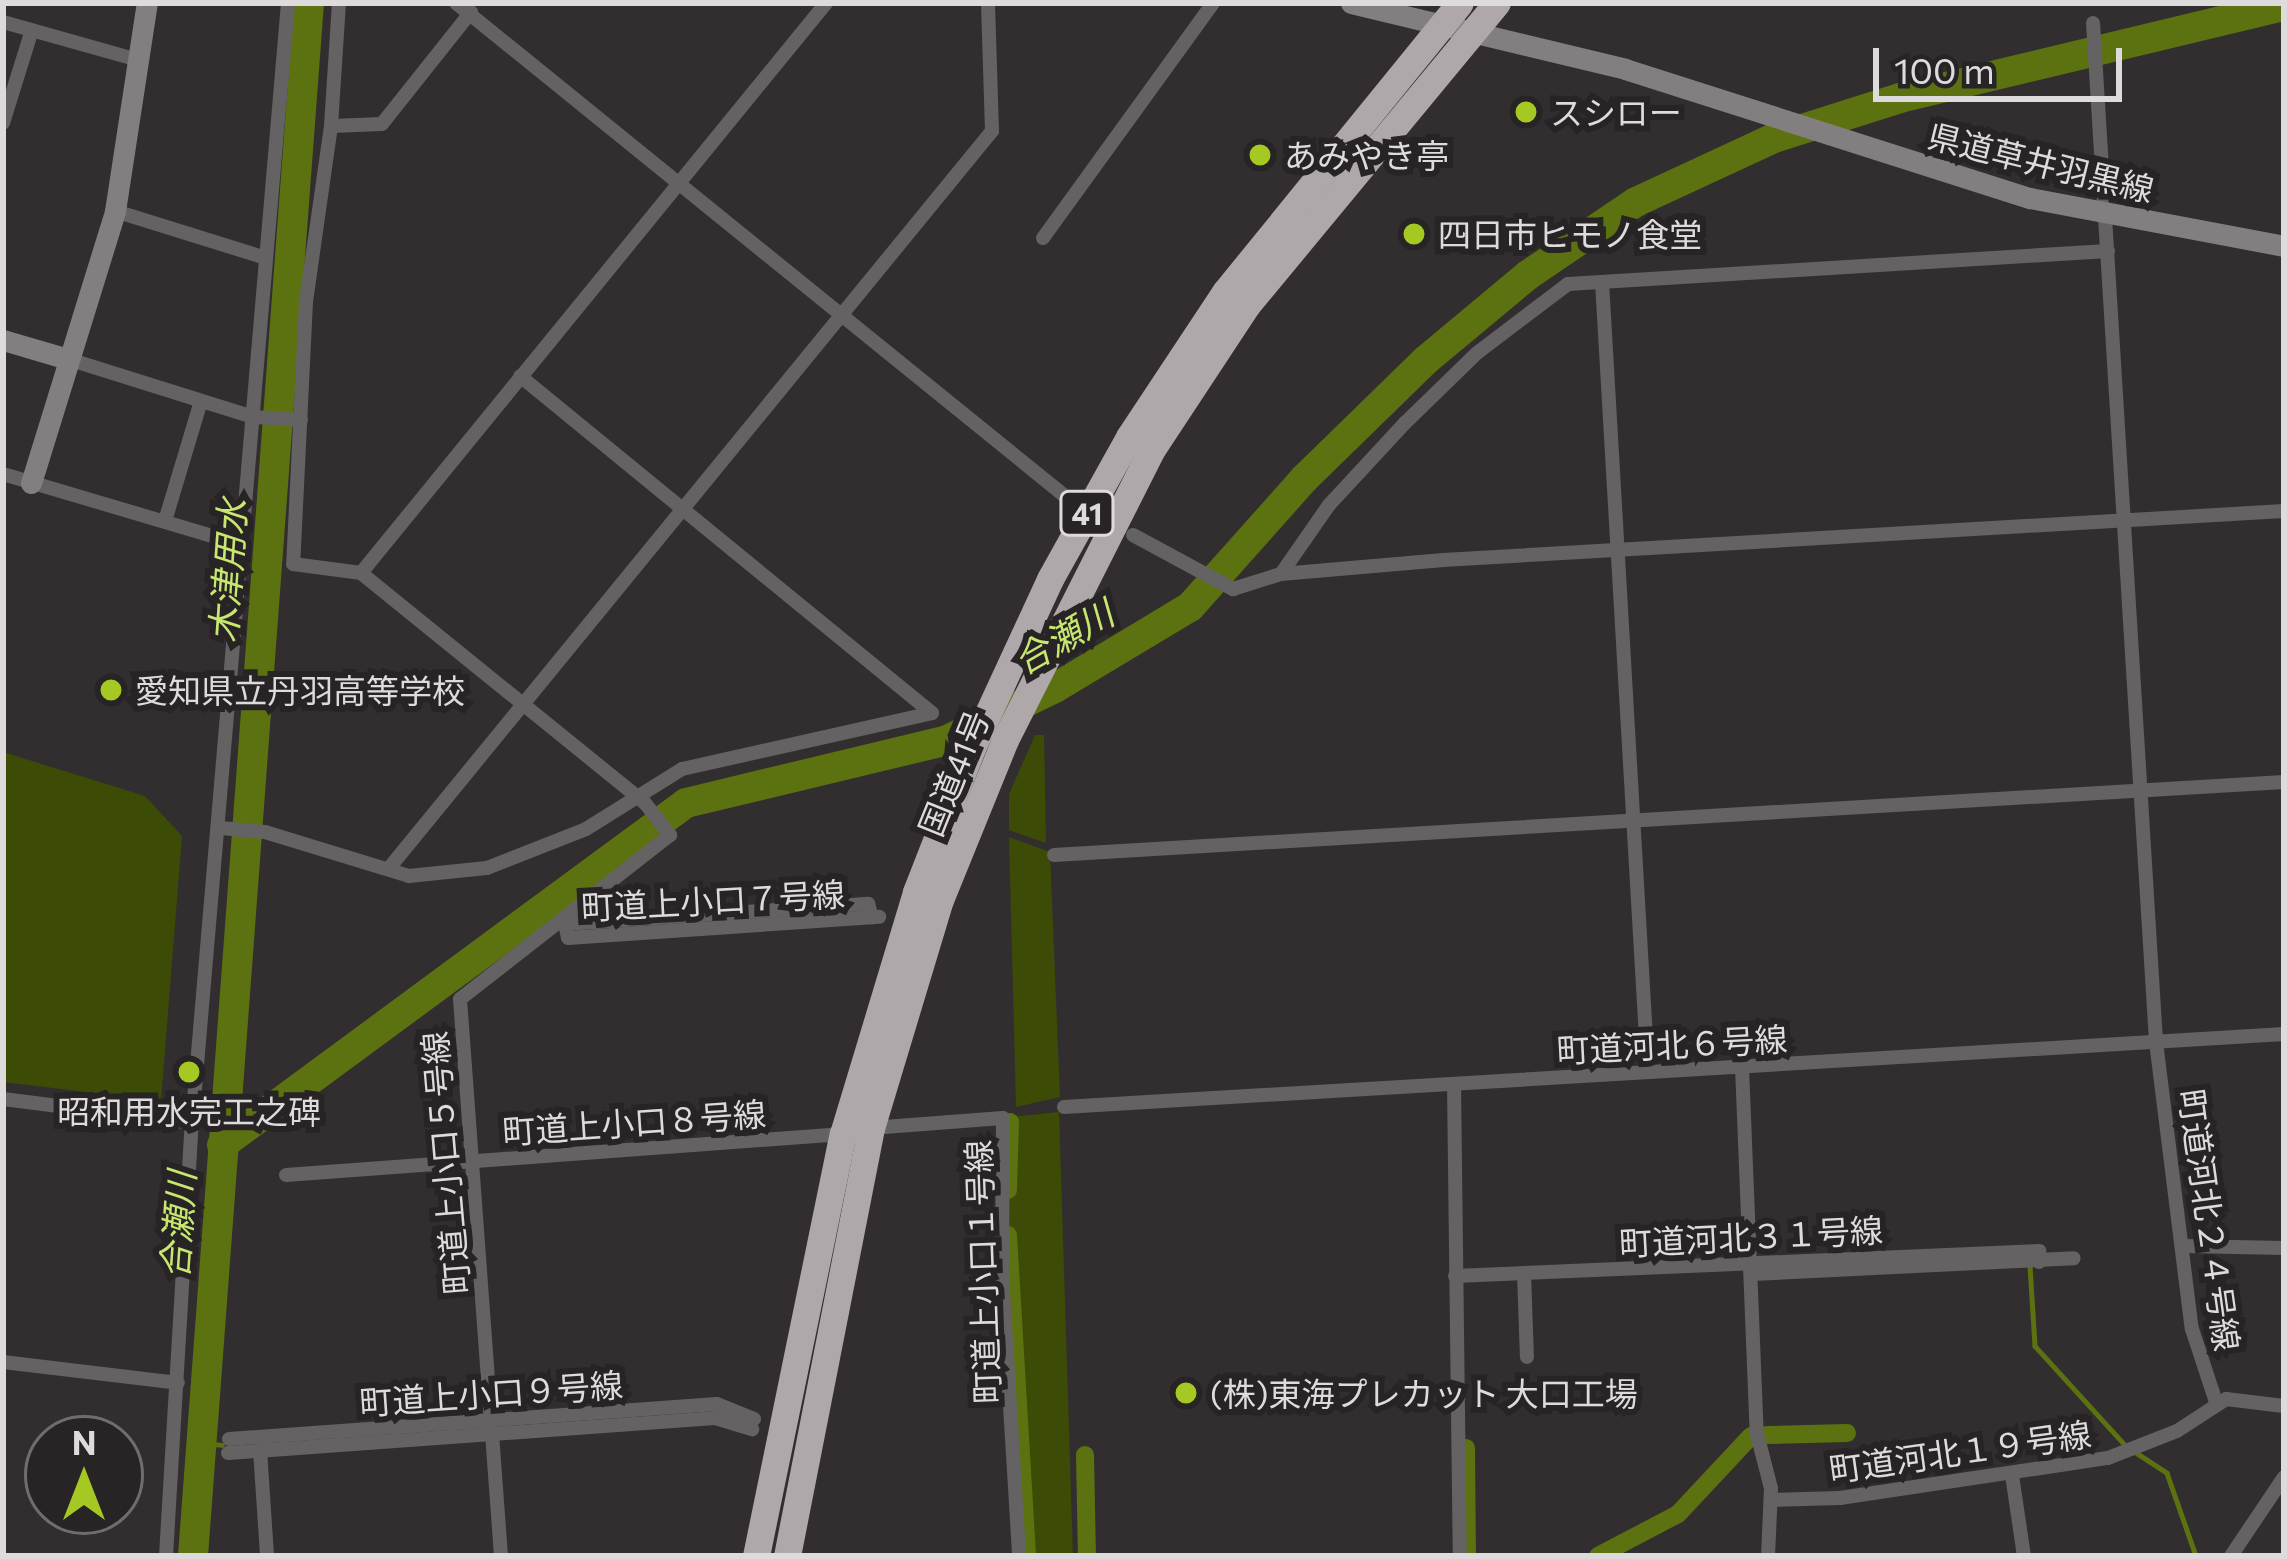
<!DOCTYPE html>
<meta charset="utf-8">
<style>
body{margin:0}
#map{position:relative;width:2287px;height:1559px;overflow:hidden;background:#322e2f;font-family:Commissioner,"Noto Sans JP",sans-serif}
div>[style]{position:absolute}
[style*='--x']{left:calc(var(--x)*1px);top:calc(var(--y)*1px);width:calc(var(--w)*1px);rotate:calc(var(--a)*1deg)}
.green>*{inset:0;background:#3c4b05}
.stream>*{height:4.5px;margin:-2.25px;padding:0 2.25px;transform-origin:2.25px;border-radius:2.25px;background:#5c7211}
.canal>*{height:18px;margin:-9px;padding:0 9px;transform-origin:9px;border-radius:9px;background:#5c7211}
.river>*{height:30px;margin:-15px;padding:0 15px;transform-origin:15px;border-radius:15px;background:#5c7211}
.street>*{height:14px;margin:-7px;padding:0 7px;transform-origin:7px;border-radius:7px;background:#656263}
.secondary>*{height:21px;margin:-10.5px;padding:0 10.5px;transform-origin:10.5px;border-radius:10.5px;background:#837f80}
.highway>*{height:27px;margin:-13.5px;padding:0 13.5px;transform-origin:13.5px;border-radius:13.5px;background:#aea8aa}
.highway-bridge>*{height:27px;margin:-13.5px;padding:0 13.5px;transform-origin:13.5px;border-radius:13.5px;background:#aea8aa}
.dots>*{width:33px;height:33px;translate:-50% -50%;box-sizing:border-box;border:6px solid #282425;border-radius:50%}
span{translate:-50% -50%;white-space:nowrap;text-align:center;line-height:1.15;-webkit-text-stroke:12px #282425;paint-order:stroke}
.shield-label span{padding:3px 9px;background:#282425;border:3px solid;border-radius:9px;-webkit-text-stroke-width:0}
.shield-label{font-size:30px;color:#dedbdc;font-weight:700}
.poi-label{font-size:33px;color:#dedbdc}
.left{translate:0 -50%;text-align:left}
.street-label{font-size:33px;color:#dedbdc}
.water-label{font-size:36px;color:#c7e771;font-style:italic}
.frame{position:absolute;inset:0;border:6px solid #dedbdc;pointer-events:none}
.north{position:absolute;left:24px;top:1415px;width:120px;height:120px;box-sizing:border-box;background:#282425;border:3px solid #716d6e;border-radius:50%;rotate:0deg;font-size:33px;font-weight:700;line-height:48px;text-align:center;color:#dedbdc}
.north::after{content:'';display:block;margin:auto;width:42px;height:54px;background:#a5c823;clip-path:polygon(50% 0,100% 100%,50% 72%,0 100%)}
.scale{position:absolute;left:1873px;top:48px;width:249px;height:54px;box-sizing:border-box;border:6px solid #dedbdc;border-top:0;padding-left:15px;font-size:36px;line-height:42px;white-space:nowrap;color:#dedbdc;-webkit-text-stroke:9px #282425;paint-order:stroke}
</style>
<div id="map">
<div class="green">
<i style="clip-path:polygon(1035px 735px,1044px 735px,1046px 843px,1009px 830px,1009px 794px)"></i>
<i style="clip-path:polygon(3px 752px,145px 796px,182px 836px,161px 1101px,3px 1082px)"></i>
<i style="clip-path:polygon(1009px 837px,1050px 852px,1060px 1097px,1016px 1107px)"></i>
<i style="clip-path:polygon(1059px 1112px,1073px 1556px,1028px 1556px,1008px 1211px,1011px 1117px)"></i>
</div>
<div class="stream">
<i style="--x:2030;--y:1266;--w:80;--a:86.4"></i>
<i style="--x:2035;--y:1346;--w:135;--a:47.7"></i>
<i style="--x:201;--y:1443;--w:21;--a:5"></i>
<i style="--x:2135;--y:1452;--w:38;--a:33"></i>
<i style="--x:2167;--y:1473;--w:88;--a:70.7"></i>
</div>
<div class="canal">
<i style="--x:1008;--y:1190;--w:68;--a:-88.3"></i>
<i style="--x:1008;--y:1235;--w:322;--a:86.6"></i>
<i style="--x:1767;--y:1435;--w:80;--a:-1.4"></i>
<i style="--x:1466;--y:1448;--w:108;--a:89.5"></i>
<i style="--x:1085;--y:1455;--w:101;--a:88.9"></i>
<i style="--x:1598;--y:1556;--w:90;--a:-27.7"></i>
<i style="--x:1678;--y:1514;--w:107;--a:-46.9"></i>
</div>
<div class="river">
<i style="--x:222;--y:1145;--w:576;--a:-36.39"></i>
<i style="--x:686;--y:803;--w:266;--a:-13.5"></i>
<i style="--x:945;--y:741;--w:122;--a:-25.7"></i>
<i style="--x:1055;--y:688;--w:157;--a:-31"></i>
<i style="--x:1190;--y:607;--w:173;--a:-48.3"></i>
<i style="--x:1305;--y:478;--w:169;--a:-44.3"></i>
<i style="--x:1426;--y:360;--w:133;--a:-39.8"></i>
<i style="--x:1528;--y:275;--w:130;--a:-34.1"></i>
<i style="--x:1636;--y:202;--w:152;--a:-24.9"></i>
<i style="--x:1774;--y:138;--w:132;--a:-17.6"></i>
<i style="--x:1900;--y:98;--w:395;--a:-13.5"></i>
<i style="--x:193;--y:1556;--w:1557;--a:-85.73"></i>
</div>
<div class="street">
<i style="--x:456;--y:3;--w:785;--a:39"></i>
<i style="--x:471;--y:12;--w:143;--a:128.5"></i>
<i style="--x:382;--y:124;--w:51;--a:177.8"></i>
<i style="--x:331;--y:126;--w:178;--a:98.1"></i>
<i style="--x:306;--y:302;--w:262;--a:92.8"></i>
<i style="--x:293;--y:564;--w:69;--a:7.5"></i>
<i style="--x:361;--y:573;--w:365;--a:39"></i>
<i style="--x:645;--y:803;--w:41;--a:52"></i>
<i style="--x:670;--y:835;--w:266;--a:142"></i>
<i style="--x:460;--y:999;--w:559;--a:85.79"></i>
<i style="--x:3;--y:22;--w:140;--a:15.7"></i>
<i style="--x:2093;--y:23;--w:1021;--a:86.46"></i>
<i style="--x:2156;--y:1042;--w:289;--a:82.9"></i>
<i style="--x:2192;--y:1329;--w:80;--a:71.8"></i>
<i style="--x:3;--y:123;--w:97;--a:-72.7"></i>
<i style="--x:331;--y:126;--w:123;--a:-86.3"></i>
<i style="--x:115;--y:211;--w:158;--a:17.3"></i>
<i style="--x:1043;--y:238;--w:290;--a:-54.1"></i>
<i style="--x:1602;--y:282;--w:791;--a:86.67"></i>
<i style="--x:68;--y:359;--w:194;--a:17.4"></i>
<i style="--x:253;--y:417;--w:48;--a:3.6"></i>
<i style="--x:3;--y:474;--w:249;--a:16.5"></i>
<i style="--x:165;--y:521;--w:125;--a:-73.3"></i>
<i style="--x:1133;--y:535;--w:114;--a:28.4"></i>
<i style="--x:1233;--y:589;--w:50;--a:-17.4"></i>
<i style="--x:1281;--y:574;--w:163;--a:-4.9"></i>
<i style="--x:1443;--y:560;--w:842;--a:-3.33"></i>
<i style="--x:361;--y:573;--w:736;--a:-50.79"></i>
<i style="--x:1281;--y:574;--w:84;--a:-55.2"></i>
<i style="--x:1329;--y:505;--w:112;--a:-47.2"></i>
<i style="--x:1405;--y:423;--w:100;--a:-44.2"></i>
<i style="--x:1477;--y:353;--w:114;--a:-37.2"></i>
<i style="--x:1568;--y:284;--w:541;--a:-3.5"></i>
<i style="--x:221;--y:828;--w:44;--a:5.2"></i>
<i style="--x:265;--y:832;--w:151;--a:17"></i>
<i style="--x:409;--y:876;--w:78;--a:-5.9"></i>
<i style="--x:487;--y:868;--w:106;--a:-21.5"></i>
<i style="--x:586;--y:829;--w:113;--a:-32"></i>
<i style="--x:682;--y:769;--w:256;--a:-12.6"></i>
<i style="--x:932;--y:713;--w:532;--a:-140.72"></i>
<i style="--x:1054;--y:855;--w:1232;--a:-3.4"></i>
<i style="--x:390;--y:867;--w:951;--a:-50.72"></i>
<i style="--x:992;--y:131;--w:128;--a:-91.8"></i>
<i style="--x:564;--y:919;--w:19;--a:78"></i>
<i style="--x:568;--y:938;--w:312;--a:-3.9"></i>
<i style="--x:565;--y:924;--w:304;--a:-3.8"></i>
<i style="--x:868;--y:904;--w:14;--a:73"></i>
<i style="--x:1742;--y:1067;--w:367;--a:87.7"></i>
<i style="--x:1757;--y:1434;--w:56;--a:75.5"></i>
<i style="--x:1771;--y:1488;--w:68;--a:92.5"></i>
<i style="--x:1454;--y:1084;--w:472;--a:89.3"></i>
<i style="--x:3;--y:1099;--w:191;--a:7.2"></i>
<i style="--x:1064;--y:1107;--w:1222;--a:-3.42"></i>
<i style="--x:871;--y:1128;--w:132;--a:-4.3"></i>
<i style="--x:1003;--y:1118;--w:157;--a:90.4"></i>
<i style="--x:1002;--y:1275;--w:282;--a:86.5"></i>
<i style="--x:286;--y:1175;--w:559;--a:-4.21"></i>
<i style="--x:2184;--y:1246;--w:100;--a:1.1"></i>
<i style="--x:1524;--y:1273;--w:84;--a:88"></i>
<i style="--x:1752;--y:1274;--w:322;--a:-2.8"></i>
<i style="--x:1455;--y:1276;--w:585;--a:-2.45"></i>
<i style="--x:2039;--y:1251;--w:11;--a:90"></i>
<i style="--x:3;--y:1362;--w:176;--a:6.8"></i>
<i style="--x:229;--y:1439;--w:489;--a:-4.1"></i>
<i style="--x:717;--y:1404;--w:40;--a:22"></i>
<i style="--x:260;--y:1450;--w:106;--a:86.2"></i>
<i style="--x:228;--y:1453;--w:488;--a:-4.1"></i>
<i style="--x:715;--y:1418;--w:39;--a:17"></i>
<i style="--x:2012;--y:1475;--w:82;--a:81.6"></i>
<i style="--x:1771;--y:1500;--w:69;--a:-1.7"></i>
<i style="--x:1840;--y:1498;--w:271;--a:-8.5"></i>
<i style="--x:2108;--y:1458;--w:74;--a:-21.4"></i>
<i style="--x:2177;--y:1431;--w:59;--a:-33.1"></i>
<i style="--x:2226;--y:1399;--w:58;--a:6.9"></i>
<i style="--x:166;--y:1556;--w:434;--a:-86.6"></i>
<i style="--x:192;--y:1123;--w:1124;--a:-85.1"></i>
<i style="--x:2231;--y:1556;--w:95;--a:-56.1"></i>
</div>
<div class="secondary">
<i style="--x:1351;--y:3;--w:282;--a:13.5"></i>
<i style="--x:1625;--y:69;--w:425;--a:17.7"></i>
<i style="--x:2030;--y:198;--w:258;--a:10.7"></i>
<i style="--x:3;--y:340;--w:68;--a:16.3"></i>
<i style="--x:31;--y:483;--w:285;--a:-72.8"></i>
<i style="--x:115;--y:211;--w:210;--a:-81.3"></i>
</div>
<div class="highway">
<i style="--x:1225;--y:292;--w:372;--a:-50.9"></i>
<i style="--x:1247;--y:305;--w:392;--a:-50.4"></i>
<i style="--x:756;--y:1556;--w:431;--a:-78.4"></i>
<i style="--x:843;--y:1134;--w:253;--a:-73.2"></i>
<i style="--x:916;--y:892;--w:155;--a:-68.7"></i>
<i style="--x:787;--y:1556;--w:436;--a:-78.9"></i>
<i style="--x:871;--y:1128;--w:238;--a:-73.2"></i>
<i style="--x:940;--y:900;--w:173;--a:-67.9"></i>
</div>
<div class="highway-bridge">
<i style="--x:1005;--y:740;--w:326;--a:-63.2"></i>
<i style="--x:1152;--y:449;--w:173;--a:-56.6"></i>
<i style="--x:972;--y:748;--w:186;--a:-65.2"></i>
<i style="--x:1050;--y:579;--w:162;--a:-60.9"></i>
<i style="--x:1129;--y:437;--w:174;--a:-56.5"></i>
</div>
<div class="dots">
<i style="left:1526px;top:112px;background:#a5c823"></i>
<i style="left:1260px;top:155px;background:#a5c823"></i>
<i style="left:1414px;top:234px;background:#a5c823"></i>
<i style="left:111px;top:690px;background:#a5c823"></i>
<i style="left:189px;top:1072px;background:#a5c823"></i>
<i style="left:1186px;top:1393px;background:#a5c823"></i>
</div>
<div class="shield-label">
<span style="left:1087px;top:513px">41</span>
</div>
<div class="poi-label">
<span class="left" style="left:1550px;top:112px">スシロー</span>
<span class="left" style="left:1284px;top:155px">あみやき亭</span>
<span class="left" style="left:1438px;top:234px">四日市ヒモノ食堂</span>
<span class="left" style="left:135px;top:690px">愛知県立丹羽高等学校</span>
<span style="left:189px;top:1111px">昭和用水完工之碑</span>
<span class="left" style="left:1210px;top:1393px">(株)東海プレカット 大口工場</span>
</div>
<div class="street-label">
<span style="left:2041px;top:162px;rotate:14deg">県道草井羽黒線</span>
<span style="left:953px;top:773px;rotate:-68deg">国道41号</span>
<span style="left:713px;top:900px;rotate:-3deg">町道上小口７号線</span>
<span style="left:1672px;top:1044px;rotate:-3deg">町道河北６号線</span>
<span style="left:634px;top:1122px;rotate:-4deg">町道上小口８号線</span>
<span style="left:445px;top:1163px;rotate:-95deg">町道上小口５号線</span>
<span style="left:2210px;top:1220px;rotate:82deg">町道河北２４号線</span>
<span style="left:1751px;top:1236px;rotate:-3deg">町道河北３１号線</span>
<span style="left:982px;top:1272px;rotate:-92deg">町道上小口１号線</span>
<span style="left:491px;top:1393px;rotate:-4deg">町道上小口９号線</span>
<span style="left:1960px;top:1451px;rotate:-8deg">町道河北１９号線</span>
</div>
<div class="water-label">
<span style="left:227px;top:571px;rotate:-86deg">木津用水</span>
<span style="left:1063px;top:636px;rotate:-30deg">合瀬川</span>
<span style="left:177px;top:1225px;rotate:-86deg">合瀬川</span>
</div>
<div class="frame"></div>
<div class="north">N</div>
<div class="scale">100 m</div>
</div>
